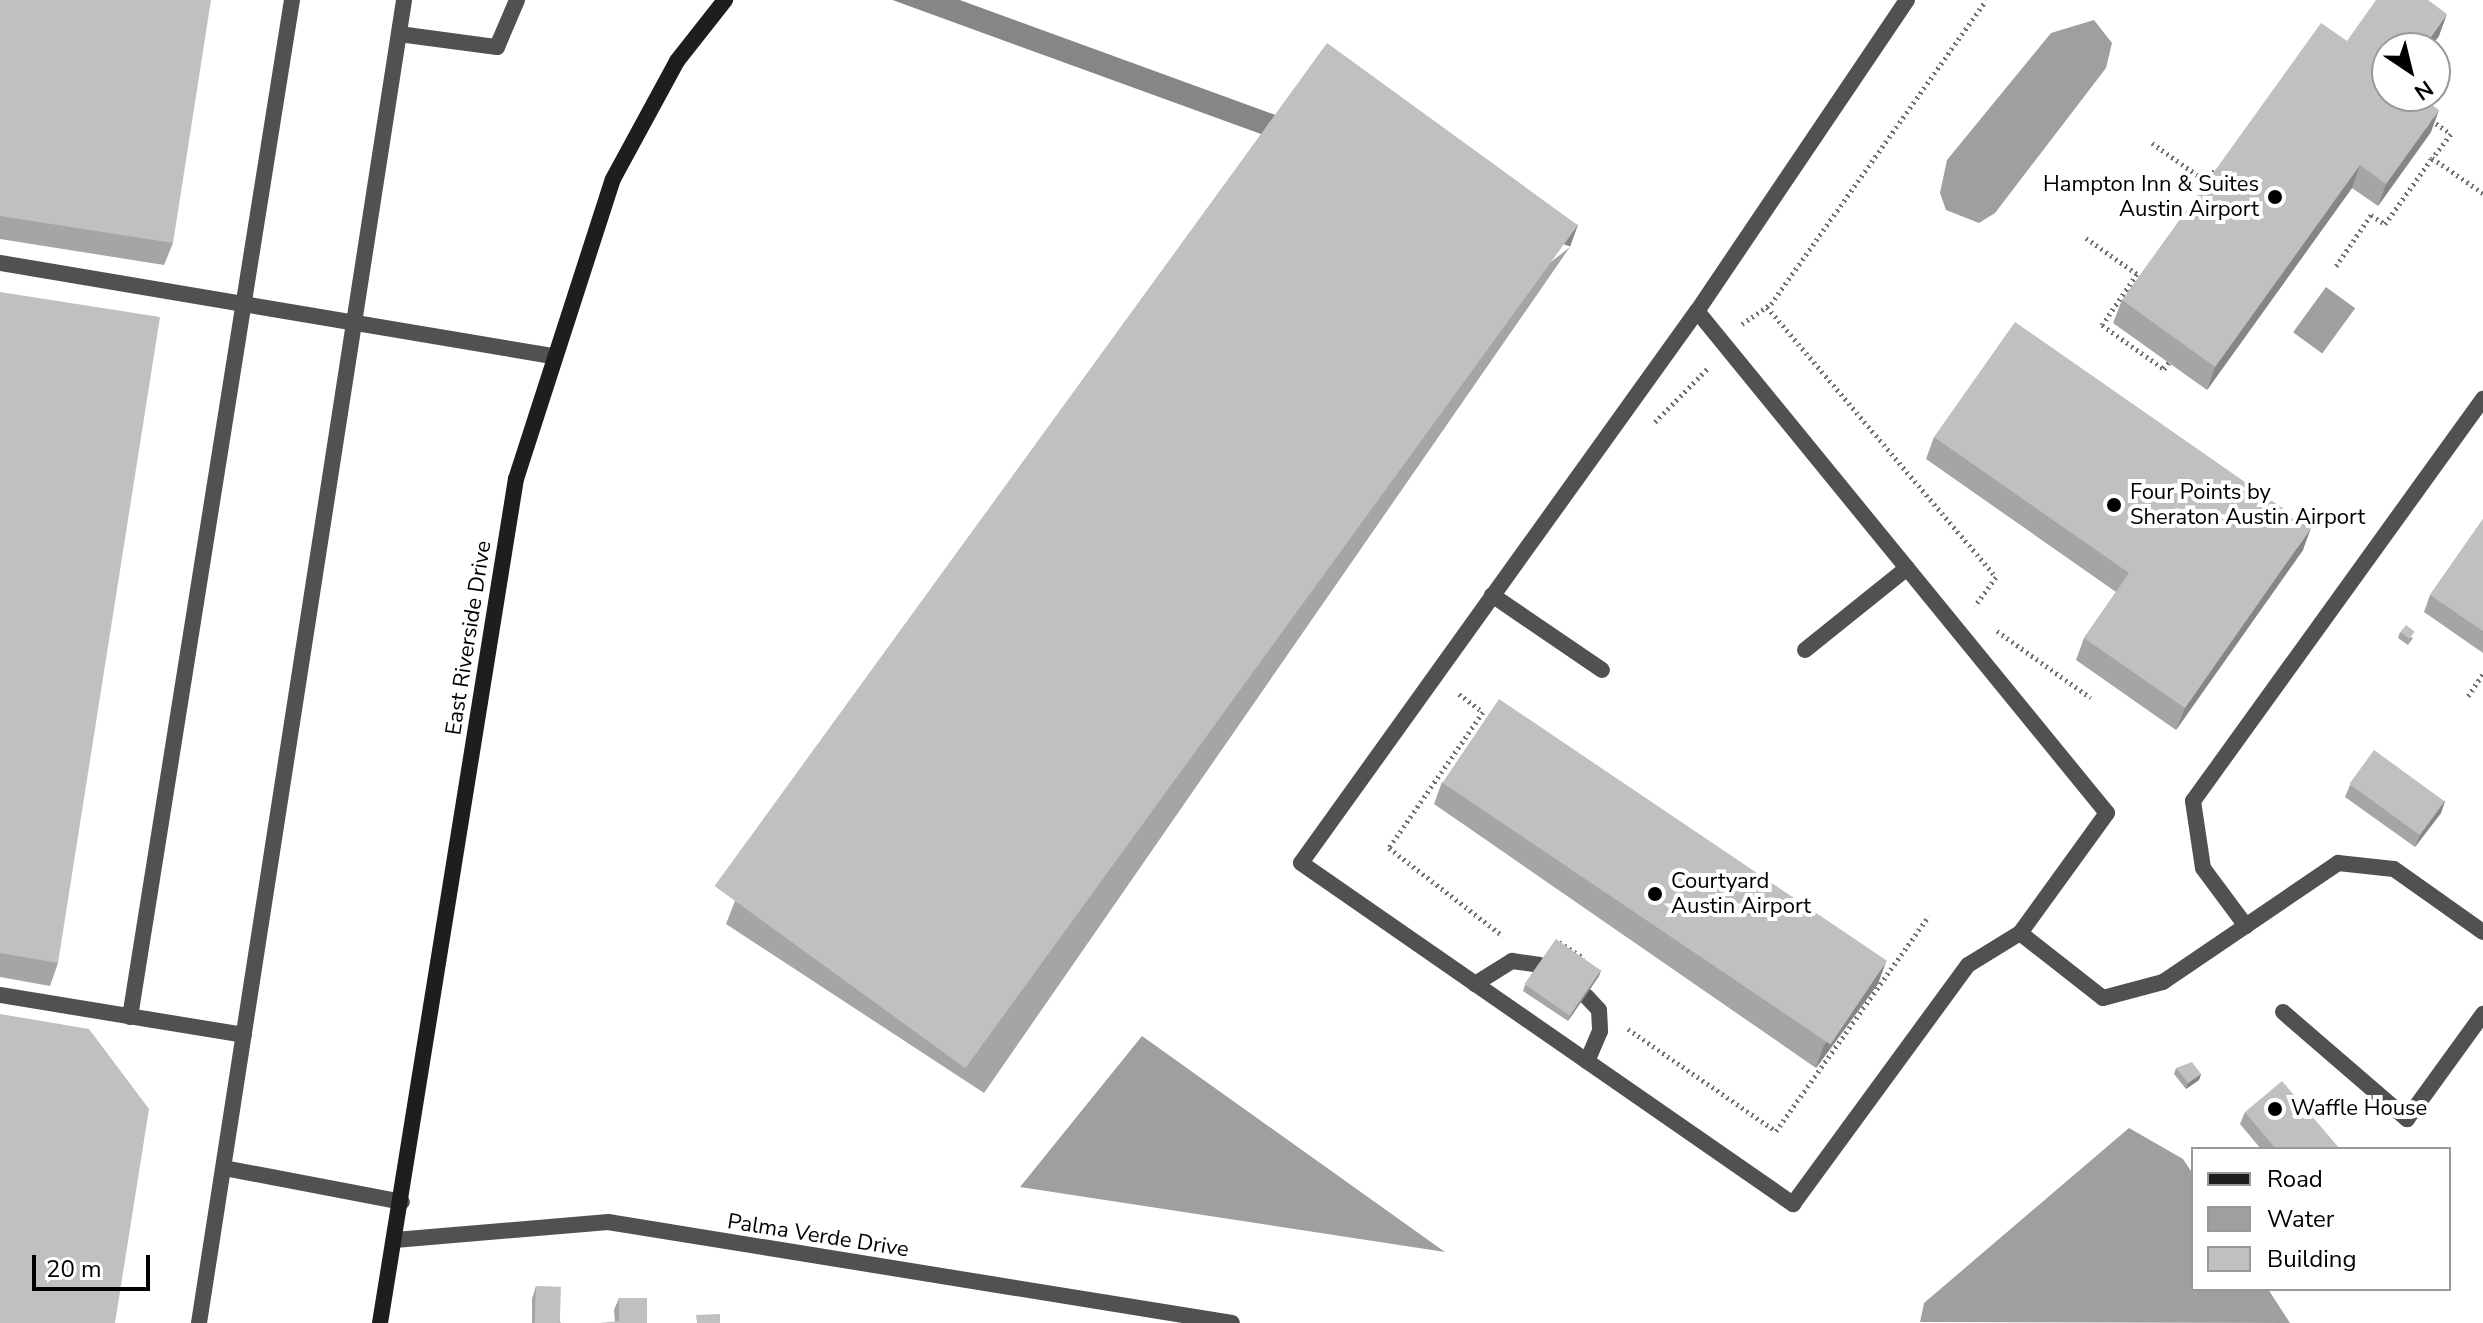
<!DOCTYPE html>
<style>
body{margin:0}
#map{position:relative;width:2483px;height:1323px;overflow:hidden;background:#fff;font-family:"Nunito Sans",sans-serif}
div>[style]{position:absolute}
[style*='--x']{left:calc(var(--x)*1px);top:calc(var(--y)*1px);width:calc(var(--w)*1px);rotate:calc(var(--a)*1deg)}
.water>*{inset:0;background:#9f9f9f;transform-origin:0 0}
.path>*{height:5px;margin-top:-2.5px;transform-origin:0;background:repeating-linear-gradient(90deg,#737373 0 2px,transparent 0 6px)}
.lane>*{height:16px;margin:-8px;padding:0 8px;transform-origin:8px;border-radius:8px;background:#515151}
.street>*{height:16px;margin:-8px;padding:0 8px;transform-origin:8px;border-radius:8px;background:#515151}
.secondary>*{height:16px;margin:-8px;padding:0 8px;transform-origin:8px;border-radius:8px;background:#1e1e1e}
.wall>*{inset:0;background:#a5a5a5}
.shaded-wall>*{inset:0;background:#868686;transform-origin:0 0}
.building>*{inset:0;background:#c0c0c0;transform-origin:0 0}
.dots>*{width:22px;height:22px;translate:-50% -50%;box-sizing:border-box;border:4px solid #fff;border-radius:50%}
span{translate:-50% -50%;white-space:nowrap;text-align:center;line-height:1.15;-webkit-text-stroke:8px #fff;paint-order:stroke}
.poi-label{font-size:22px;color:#000}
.right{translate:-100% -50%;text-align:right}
.left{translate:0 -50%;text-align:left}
.street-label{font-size:22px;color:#000}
.legend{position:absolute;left:2191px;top:1147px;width:260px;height:144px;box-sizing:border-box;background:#fff;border:2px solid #999;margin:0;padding:10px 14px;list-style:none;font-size:24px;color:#000}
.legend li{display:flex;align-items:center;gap:16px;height:40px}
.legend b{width:40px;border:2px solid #999}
.north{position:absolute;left:2371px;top:32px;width:80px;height:80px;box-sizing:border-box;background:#fff;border:2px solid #999;border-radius:50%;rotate:145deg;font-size:22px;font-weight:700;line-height:32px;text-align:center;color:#000}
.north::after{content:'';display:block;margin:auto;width:28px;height:36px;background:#000;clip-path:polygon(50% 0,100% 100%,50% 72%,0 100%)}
.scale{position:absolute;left:32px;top:1255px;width:118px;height:36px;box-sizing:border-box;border:4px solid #000;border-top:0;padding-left:10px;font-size:24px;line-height:28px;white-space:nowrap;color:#000;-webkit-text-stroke:6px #fff;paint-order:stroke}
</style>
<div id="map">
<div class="water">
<i style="clip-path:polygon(2094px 20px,2112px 43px,2106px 68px,1995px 213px,1979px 223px,1946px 210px,1940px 193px,1947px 160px,2051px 33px)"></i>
<i style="left:2326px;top:287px;width:36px;height:56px;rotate:36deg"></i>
<i style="clip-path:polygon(1142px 1036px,1445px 1252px,1020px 1187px)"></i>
<i style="clip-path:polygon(2129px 1128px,2183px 1159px,2193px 1174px,2193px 1289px,2268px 1289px,2290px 1323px,1920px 1322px,1924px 1303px)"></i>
</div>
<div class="path">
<i style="--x:2431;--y:120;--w:24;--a:35"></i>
<i style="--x:2451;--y:134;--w:31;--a:128"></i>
<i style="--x:2432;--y:158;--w:62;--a:34.5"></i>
<i style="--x:2152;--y:143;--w:67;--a:35.3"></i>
<i style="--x:2207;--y:182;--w:14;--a:-56"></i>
<i style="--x:2086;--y:238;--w:62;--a:35.2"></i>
<i style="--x:2137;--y:274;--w:62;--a:124.5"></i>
<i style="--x:2102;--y:325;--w:76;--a:35.4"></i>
<i style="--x:2164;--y:369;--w:9;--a:-54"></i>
<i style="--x:2336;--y:266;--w:62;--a:-55.5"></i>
<i style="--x:2371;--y:215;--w:17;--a:33"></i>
<i style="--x:2385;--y:224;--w:81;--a:-54.5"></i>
<i style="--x:1767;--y:307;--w:354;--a:49.7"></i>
<i style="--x:1996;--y:577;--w:36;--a:126"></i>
<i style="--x:1742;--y:324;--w:35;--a:-35"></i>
<i style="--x:1771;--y:304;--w:372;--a:-54.7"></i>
<i style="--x:1655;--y:422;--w:77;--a:-45.5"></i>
<i style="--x:1997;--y:631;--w:115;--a:35.5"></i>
<i style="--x:1459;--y:694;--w:30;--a:37"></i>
<i style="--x:1483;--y:712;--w:165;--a:124.7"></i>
<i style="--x:1389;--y:848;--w:144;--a:37.7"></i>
<i style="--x:2468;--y:696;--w:27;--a:-56"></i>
<i style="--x:1559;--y:942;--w:30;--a:33"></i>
<i style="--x:1628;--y:1029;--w:180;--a:34.6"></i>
<i style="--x:1776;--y:1131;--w:264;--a:-54.6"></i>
</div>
<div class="lane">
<i style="--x:1907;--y:0;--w:375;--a:124"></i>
<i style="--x:1697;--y:311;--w:679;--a:125.66"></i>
<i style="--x:1301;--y:863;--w:599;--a:34.73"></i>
<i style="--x:1793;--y:1204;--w:296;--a:-53.8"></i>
<i style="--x:1968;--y:965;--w:61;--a:-31.6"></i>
<i style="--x:399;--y:34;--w:99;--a:7.6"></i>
<i style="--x:497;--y:47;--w:51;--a:-66.9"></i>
<i style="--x:0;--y:263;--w:560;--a:9.56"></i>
<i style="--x:1697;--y:311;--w:648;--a:50.76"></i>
<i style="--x:2107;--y:813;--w:148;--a:125.9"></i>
<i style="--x:2020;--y:933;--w:105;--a:38.1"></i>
<i style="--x:2103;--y:998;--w:62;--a:-14.9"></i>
<i style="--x:2163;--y:982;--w:212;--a:-34.2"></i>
<i style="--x:2338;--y:863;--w:56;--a:6.1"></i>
<i style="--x:2394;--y:869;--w:109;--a:35.3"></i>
<i style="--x:1492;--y:595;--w:133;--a:34.3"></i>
<i style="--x:1805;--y:650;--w:131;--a:-38.8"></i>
<i style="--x:2246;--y:926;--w:72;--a:-126.6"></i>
<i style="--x:2203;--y:868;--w:68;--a:-98.5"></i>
<i style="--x:2193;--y:801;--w:496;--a:-54.2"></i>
<i style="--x:1475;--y:984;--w:44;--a:-31.9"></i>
<i style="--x:1512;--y:961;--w:28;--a:8"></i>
<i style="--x:0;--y:995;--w:247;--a:9.3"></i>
<i style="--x:1586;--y:996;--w:19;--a:47"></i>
<i style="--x:1599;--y:1010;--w:21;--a:87"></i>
<i style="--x:1600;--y:1031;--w:33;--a:113"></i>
<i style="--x:2283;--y:1012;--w:164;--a:40.8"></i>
<i style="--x:2407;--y:1119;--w:130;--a:-54.1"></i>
<i style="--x:130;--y:1017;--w:1030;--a:-80.95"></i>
<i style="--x:224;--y:1168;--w:181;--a:10.8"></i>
<i style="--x:199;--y:1323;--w:1339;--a:-81.19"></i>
</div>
<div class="street">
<i style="--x:395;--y:1240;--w:214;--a:-4.8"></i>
<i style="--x:608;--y:1222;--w:632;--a:9.19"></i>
</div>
<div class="secondary">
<i style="--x:380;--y:1323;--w:855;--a:-80.85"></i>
<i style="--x:516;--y:479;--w:315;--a:-72.1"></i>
<i style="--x:613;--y:179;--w:134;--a:-61.5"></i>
<i style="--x:677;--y:61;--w:78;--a:-51.8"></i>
</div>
<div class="wall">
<i style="clip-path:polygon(0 0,173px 243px,164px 265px,0 239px)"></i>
<i style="clip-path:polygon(2439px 36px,2387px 96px,2431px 132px,2378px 206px,2352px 188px,2207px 390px,2113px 323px,2122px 300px,2347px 41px)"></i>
<i style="clip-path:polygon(1570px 247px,984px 1093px,726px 924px,735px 901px)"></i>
<i style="clip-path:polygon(0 292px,58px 963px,50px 986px,0 977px)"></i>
<i style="clip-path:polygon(1934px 437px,2303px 550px,2176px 730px,2076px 660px,2084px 638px,2116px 592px,1926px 459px)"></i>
<i style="clip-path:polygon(2483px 519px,2483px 653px,2424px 612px,2430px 595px)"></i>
<i style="clip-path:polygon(2400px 632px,2413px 638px,2408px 645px,2398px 638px)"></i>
<i style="clip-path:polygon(1442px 782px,1878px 984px,1816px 1068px,1434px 804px)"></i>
<i style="clip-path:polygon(2350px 785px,2445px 801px,2441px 813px,2415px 847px,2345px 797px)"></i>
<i style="clip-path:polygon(1601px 970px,1599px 976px,1568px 1021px,1523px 991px,1525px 985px)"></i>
<i style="clip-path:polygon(2176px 1068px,2201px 1074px,2199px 1080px,2186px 1089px,2174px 1074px)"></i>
<i style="clip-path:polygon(2245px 1112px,2340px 1149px,2261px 1149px,2240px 1124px)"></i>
<i style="clip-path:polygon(536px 1286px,561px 1323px,532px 1323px,532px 1299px)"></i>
<i style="clip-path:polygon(619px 1298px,647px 1323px,615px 1322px,614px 1310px)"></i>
</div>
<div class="shaded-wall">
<i style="clip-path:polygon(2447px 14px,2439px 36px,2430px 48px,2423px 48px)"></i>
<i style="clip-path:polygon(2439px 110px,2431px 132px,2378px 206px,2386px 184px)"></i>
<i style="clip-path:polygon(2360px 165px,2352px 188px,2207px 390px,2215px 367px)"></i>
<i style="left:1578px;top:225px;width:23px;height:1028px;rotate:110deg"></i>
<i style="clip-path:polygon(2311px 528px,2303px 550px,2176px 730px,2185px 708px)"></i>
<i style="clip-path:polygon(2445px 801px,2441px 813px,2415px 847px,2420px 835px)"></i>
<i style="clip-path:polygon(1886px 962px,1878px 984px,1816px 1068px,1824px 1045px)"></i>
<i style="clip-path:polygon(1601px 970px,1599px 976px,1568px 1021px,1571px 1015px)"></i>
<i style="clip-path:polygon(2201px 1074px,2199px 1080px,2186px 1089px,2188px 1083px)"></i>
</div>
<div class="building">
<i style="clip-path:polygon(0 0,211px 0,173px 243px,0 216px)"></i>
<i style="clip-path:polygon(2376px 0,2428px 0,2447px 14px,2423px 48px,2387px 48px,2387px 96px,2420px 96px,2439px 110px,2386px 184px,2360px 165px,2215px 367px,2122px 300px,2321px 23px,2347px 41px)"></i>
<i style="left:1327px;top:43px;width:310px;height:1042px;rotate:36deg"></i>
<i style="clip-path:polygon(0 292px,160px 317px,58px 963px,0 953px)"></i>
<i style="clip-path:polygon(2015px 322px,2311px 528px,2185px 708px,2084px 638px,2129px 573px,1934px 437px)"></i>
<i style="clip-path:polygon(2483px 519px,2483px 631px,2430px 595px)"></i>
<i style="left:2406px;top:625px;width:11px;height:9px;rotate:38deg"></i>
<i style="left:1499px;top:699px;width:468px;height:101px;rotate:34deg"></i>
<i style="left:2374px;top:750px;width:87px;height:42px;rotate:36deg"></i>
<i style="left:1556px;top:939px;width:55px;height:55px;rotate:35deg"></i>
<i style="clip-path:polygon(0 1014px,89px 1029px,149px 1109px,115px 1323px,0 1323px)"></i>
<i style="clip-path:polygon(2192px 1062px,2201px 1074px,2188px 1083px,2176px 1068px)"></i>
<i style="clip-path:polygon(2282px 1081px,2340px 1149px,2276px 1149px,2245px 1112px)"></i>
<i style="left:536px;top:1286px;width:25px;height:37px;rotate:2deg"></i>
<i style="clip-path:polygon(619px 1298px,647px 1298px,647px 1323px,599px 1323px,619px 1321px)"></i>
<i style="clip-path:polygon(720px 1314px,720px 1323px,697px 1323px,696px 1315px)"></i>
</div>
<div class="dots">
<i style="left:2275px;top:197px;background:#000"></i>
<i style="left:2114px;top:505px;background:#000"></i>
<i style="left:1655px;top:894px;background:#000"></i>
<i style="left:2275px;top:1109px;background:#000"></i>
</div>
<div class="poi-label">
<span class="right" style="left:2259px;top:197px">Hampton Inn &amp; Suites<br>Austin Airport</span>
<span class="left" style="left:2130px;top:505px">Four Points by<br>Sheraton Austin Airport</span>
<span class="left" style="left:1671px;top:894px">Courtyard<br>Austin Airport</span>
<span class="left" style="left:2291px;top:1109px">Waffle House</span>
</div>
<div class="street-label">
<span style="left:469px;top:638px;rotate:-81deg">East Riverside Drive</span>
<span style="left:818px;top:1236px;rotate:9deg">Palma Verde Drive</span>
</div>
<ul class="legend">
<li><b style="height:10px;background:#1e1e1e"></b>Road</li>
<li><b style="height:22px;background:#9f9f9f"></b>Water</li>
<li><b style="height:22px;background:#c0c0c0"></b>Building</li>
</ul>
<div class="north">N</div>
<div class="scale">20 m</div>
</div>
